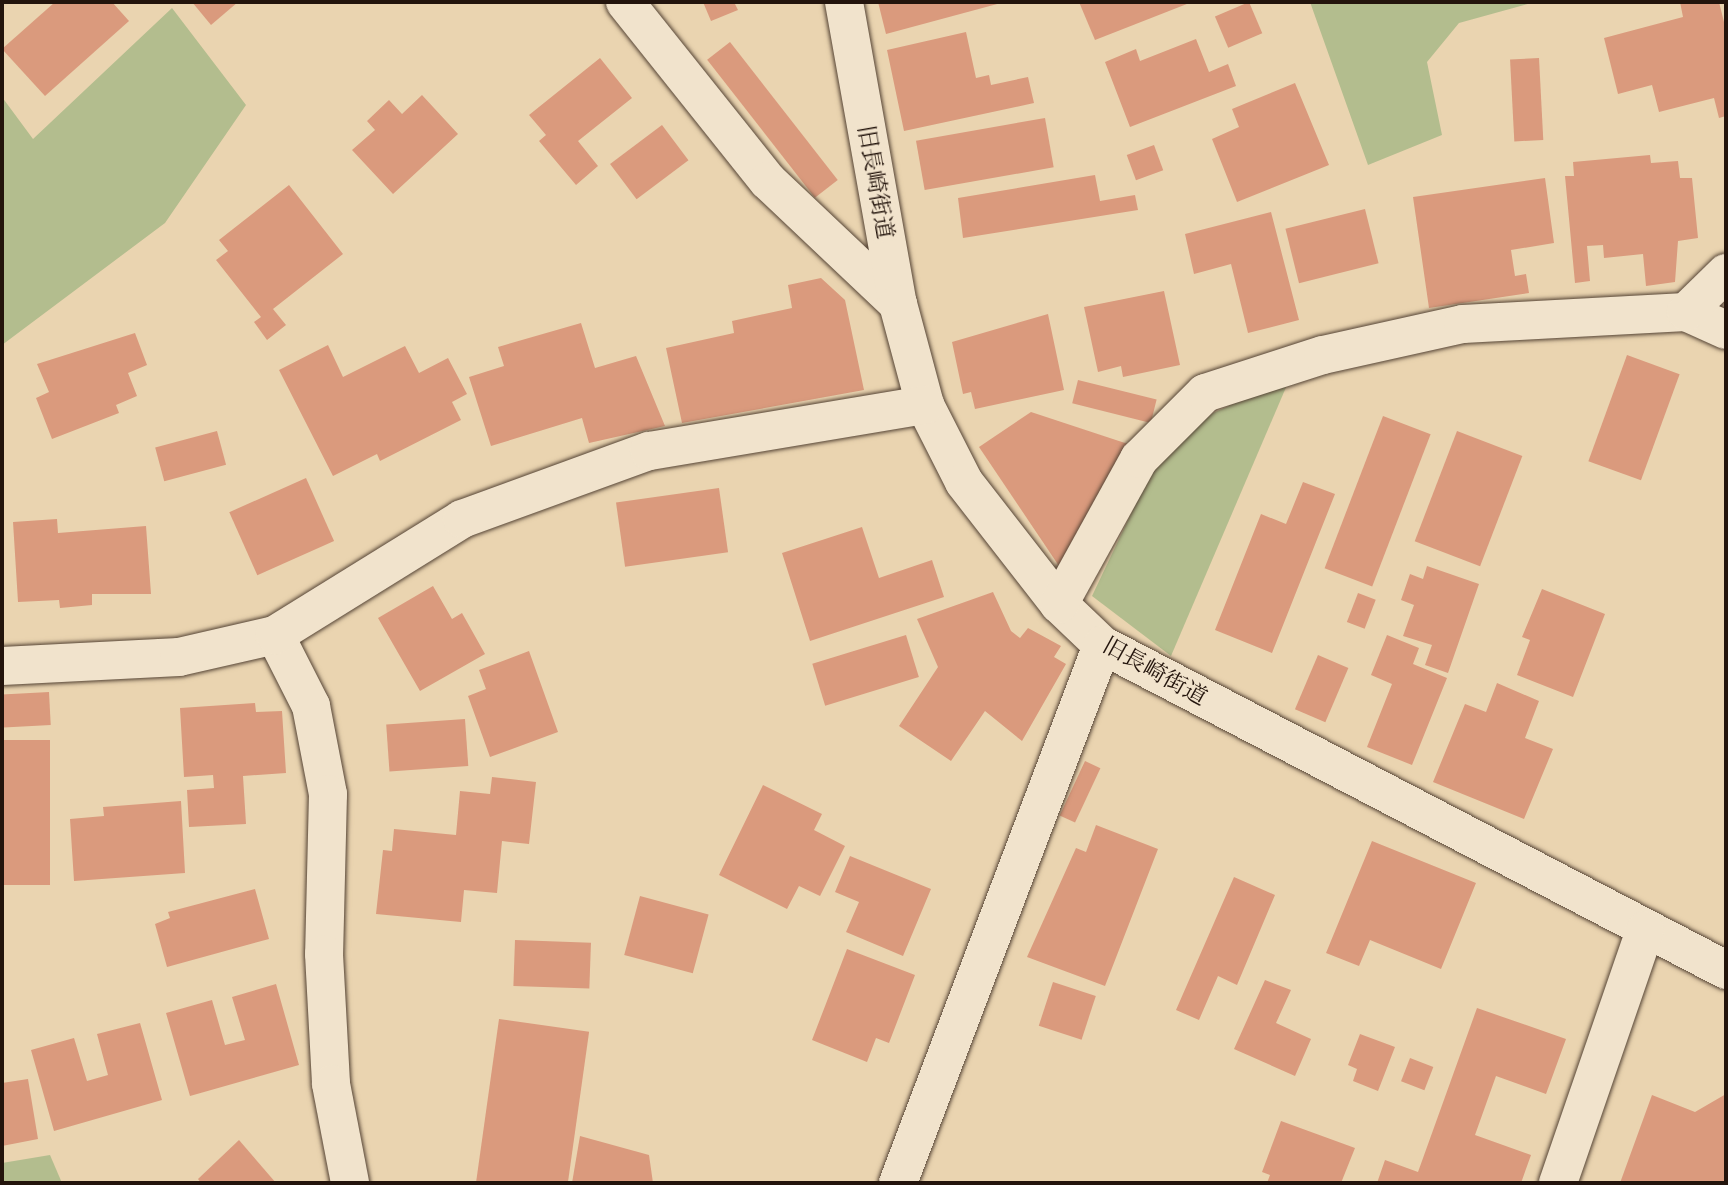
<!DOCTYPE html>
<meta charset="utf-8">
<style>
body{margin:0}
#map{position:relative;width:1728px;height:1185px;overflow:hidden;background:#ead4b0;font-family:"Gentium Book Plus","Noto Serif JP",serif}
div>[style]{position:absolute}
[style*='--x']{left:calc(var(--x)*1px);top:calc(var(--y)*1px);width:calc(var(--w)*1px);rotate:calc(var(--a)*1deg)}
.green>*{inset:0;background:#b3bd8e}
.building>*{inset:0;background:#da9a7d;transform-origin:0 0}
.roads{filter:drop-shadow(0 0 2px #554435) drop-shadow(0 0 2px #554435)}
.minor>*{height:38px;margin:-19px;padding:0 19px;transform-origin:19px;border-radius:19px;background:#f1e3cc}
span{translate:-50% -50%;white-space:nowrap;text-align:center;line-height:1.15;-webkit-text-stroke:7px #f1e3cc;paint-order:stroke}
.street-label{font-size:23px;color:#23140c}
.frame{position:absolute;inset:0;border:4px solid #23140c;pointer-events:none}
</style>
<div id="map">
<div class="green">
<i style="clip-path:polygon(1310px 2px,1535px 2px,1459px 23px,1427px 62px,1442px 135px,1368px 165px)"></i>
<i style="clip-path:polygon(172px 8px,246px 105px,165px 223px,2px 345px,2px 97px,33px 139px)"></i>
<i style="clip-path:polygon(1290px 378px,1171px 656px,1092px 596px,1157px 459px,1213px 413px)"></i>
<i style="clip-path:polygon(50px 1155px,62px 1183px,2px 1183px,2px 1163px)"></i>
</div>
<div class="building">
<i style="clip-path:polygon(55px 2px,112px 2px,129px 21px,45px 96px,2px 49px)"></i>
<i style="clip-path:polygon(192px 2px,238px 2px,211px 25px)"></i>
<i style="clip-path:polygon(703px 2px,734px 2px,738px 10px,711px 21px)"></i>
<i style="clip-path:polygon(878px 2px,1001px 2px,1001px 3px,886px 34px)"></i>
<i style="clip-path:polygon(1079px 2px,1192px 2px,1095px 40px)"></i>
<i style="left:1249px;top:2px;width:34px;height:37px;rotate:67deg"></i>
<i style="clip-path:polygon(1680px 2px,1719px 2px,1726px 30px,1726px 116px,1719px 118px,1714px 98px,1659px 112px,1652px 85px,1618px 94px,1604px 38px,1683px 17px)"></i>
<i style="clip-path:polygon(966px 32px,976px 78px,989px 75px,991px 85px,1028px 77px,1034px 103px,904px 131px,887px 50px)"></i>
<i style="clip-path:polygon(1196px 39px,1209px 72px,1228px 64px,1236px 86px,1130px 127px,1105px 62px,1136px 49px,1140px 61px)"></i>
<i style="left:730px;top:42px;width:175px;height:29px;rotate:52deg"></i>
<i style="clip-path:polygon(600px 58px,632px 98px,578px 141px,598px 166px,576px 185px,539px 141px,546px 135px,529px 115px)"></i>
<i style="left:1539px;top:58px;width:82px;height:29px;rotate:87deg"></i>
<i style="clip-path:polygon(1295px 83px,1329px 165px,1237px 202px,1212px 139px,1239px 127px,1232px 109px)"></i>
<i style="clip-path:polygon(422px 95px,458px 134px,393px 194px,352px 150px,375px 130px,367px 121px,389px 100px,402px 114px)"></i>
<i style="left:1045px;top:118px;width:50px;height:131px;rotate:80deg"></i>
<i style="left:662px;top:125px;width:44px;height:65px;rotate:53deg"></i>
<i style="left:1154px;top:145px;width:27px;height:29px;rotate:70deg"></i>
<i style="clip-path:polygon(1650px 155px,1651px 163px,1678px 161px,1680px 178px,1692px 178px,1698px 238px,1678px 241px,1675px 282px,1646px 286px,1643px 254px,1604px 258px,1603px 245px,1587px 246px,1590px 281px,1575px 283px,1565px 176px,1574px 176px,1573px 162px)"></i>
<i style="clip-path:polygon(1095px 175px,1100px 201px,1135px 195px,1138px 210px,963px 238px,958px 198px)"></i>
<i style="clip-path:polygon(1545px 178px,1554px 243px,1511px 250px,1515px 276px,1526px 274px,1529px 293px,1429px 308px,1413px 197px)"></i>
<i style="clip-path:polygon(289px 185px,343px 254px,273px 309px,286px 325px,267px 340px,254px 322px,261px 317px,216px 260px,228px 251px,219px 240px)"></i>
<i style="left:1365px;top:209px;width:56px;height:82px;rotate:76deg"></i>
<i style="clip-path:polygon(1271px 212px,1299px 320px,1248px 333px,1231px 264px,1194px 274px,1185px 234px)"></i>
<i style="clip-path:polygon(821px 278px,845px 300px,864px 390px,682px 423px,666px 348px,734px 333px,732px 321px,792px 308px,788px 285px)"></i>
<i style="clip-path:polygon(1164px 291px,1180px 365px,1123px 377px,1121px 366px,1098px 372px,1084px 307px)"></i>
<i style="clip-path:polygon(1048px 314px,1064px 390px,975px 409px,971px 392px,963px 394px,952px 342px)"></i>
<i style="clip-path:polygon(581px 323px,595px 368px,636px 356px,665px 426px,589px 443px,582px 418px,491px 446px,469px 377px,504px 366px,498px 347px)"></i>
<i style="clip-path:polygon(135px 333px,147px 365px,128px 373px,137px 396px,116px 405px,119px 413px,52px 439px,36px 398px,49px 392px,37px 364px)"></i>
<i style="clip-path:polygon(328px 345px,343px 377px,405px 346px,419px 373px,448px 358px,467px 394px,452px 402px,461px 420px,380px 461px,377px 454px,333px 476px,279px 370px)"></i>
<i style="left:1627px;top:355px;width:56px;height:113px;rotate:20deg"></i>
<i style="left:1078px;top:380px;width:81px;height:24px;rotate:14deg"></i>
<i style="clip-path:polygon(1031px 412px,1128px 444px,1059px 566px,979px 447px)"></i>
<i style="left:1383px;top:416px;width:51px;height:163px;rotate:21deg"></i>
<i style="left:217px;top:431px;width:35px;height:64px;rotate:75deg"></i>
<i style="left:1457px;top:431px;width:70px;height:118px;rotate:21deg"></i>
<i style="left:306px;top:478px;width:69px;height:84px;rotate:66deg"></i>
<i style="clip-path:polygon(1303px 482px,1335px 494px,1272px 653px,1215px 630px,1261px 514px,1286px 524px)"></i>
<i style="left:719px;top:488px;width:65px;height:104px;rotate:82deg"></i>
<i style="clip-path:polygon(57px 519px,58px 533px,146px 526px,151px 594px,92px 594px,92px 605px,60px 608px,59px 600px,18px 602px,13px 522px)"></i>
<i style="clip-path:polygon(862px 527px,879px 578px,932px 560px,944px 597px,810px 641px,782px 553px)"></i>
<i style="clip-path:polygon(1427px 566px,1479px 584px,1448px 673px,1425px 665px,1432px 645px,1403px 636px,1414px 605px,1401px 600px,1410px 574px,1423px 579px)"></i>
<i style="clip-path:polygon(433px 586px,452px 619px,462px 613px,485px 654px,420px 691px,378px 618px)"></i>
<i style="clip-path:polygon(1542px 589px,1605px 614px,1573px 697px,1517px 675px,1530px 640px,1522px 637px)"></i>
<i style="clip-path:polygon(993px 592px,1011px 631px,1020px 638px,1028px 628px,1061px 646px,1054px 657px,1066px 664px,1022px 741px,985px 711px,951px 761px,899px 726px,938px 667px,917px 619px)"></i>
<i style="left:1358px;top:593px;width:19px;height:31px;rotate:21deg"></i>
<i style="left:906px;top:635px;width:44px;height:98px;rotate:73deg"></i>
<i style="clip-path:polygon(1387px 635px,1419px 648px,1413px 664px,1447px 678px,1412px 765px,1367px 747px,1392px 684px,1371px 675px)"></i>
<i style="clip-path:polygon(529px 651px,558px 732px,490px 757px,468px 696px,486px 689px,479px 670px)"></i>
<i style="left:1318px;top:655px;width:33px;height:59px;rotate:23deg"></i>
<i style="clip-path:polygon(1497px 683px,1539px 701px,1525px 738px,1553px 749px,1524px 819px,1433px 782px,1465px 704px,1486px 712px)"></i>
<i style="left:49px;top:692px;width:33px;height:47px;rotate:87deg"></i>
<i style="clip-path:polygon(255px 703px,256px 712px,282px 711px,286px 773px,243px 776px,246px 824px,189px 827px,187px 790px,214px 788px,213px 775px,184px 777px,180px 708px)"></i>
<i style="left:465px;top:719px;width:47px;height:79px;rotate:86deg"></i>
<i style="left:2px;top:740px;width:48px;height:145px"></i>
<i style="left:1085px;top:761px;width:17px;height:60px;rotate:25deg"></i>
<i style="clip-path:polygon(492px 777px,536px 782px,529px 844px,502px 841px,497px 893px,464px 890px,461px 922px,376px 914px,383px 850px,392px 851px,394px 829px,456px 835px,460px 791px,490px 794px)"></i>
<i style="clip-path:polygon(763px 785px,822px 814px,814px 830px,845px 846px,820px 896px,799px 886px,787px 909px,719px 875px)"></i>
<i style="clip-path:polygon(181px 801px,185px 873px,74px 881px,70px 819px,104px 816px,103px 807px)"></i>
<i style="clip-path:polygon(1096px 825px,1158px 849px,1105px 986px,1027px 957px,1076px 848px,1086px 852px)"></i>
<i style="clip-path:polygon(1372px 841px,1476px 883px,1441px 969px,1370px 940px,1359px 966px,1326px 953px)"></i>
<i style="clip-path:polygon(850px 856px,931px 889px,903px 956px,846px 932px,859px 902px,835px 892px)"></i>
<i style="clip-path:polygon(1234px 877px,1275px 895px,1237px 985px,1218px 976px,1199px 1020px,1176px 1010px)"></i>
<i style="clip-path:polygon(255px 889px,269px 939px,167px 967px,155px 924px,170px 918px,168px 912px)"></i>
<i style="left:640px;top:896px;width:71px;height:61px;rotate:15deg"></i>
<i style="left:515px;top:940px;width:76px;height:46px;rotate:2deg"></i>
<i style="clip-path:polygon(847px 949px,915px 975px,889px 1043px,876px 1038px,867px 1062px,812px 1040px)"></i>
<i style="clip-path:polygon(1265px 980px,1291px 990px,1276px 1023px,1311px 1039px,1295px 1076px,1234px 1049px)"></i>
<i style="left:1053px;top:982px;width:45px;height:46px;rotate:18deg"></i>
<i style="clip-path:polygon(276px 984px,299px 1065px,190px 1096px,166px 1013px,212px 1000px,225px 1045px,245px 1040px,232px 997px)"></i>
<i style="clip-path:polygon(1477px 1008px,1566px 1039px,1546px 1094px,1496px 1076px,1475px 1135px,1531px 1155px,1521px 1183px,1377px 1183px,1385px 1160px,1418px 1172px)"></i>
<i style="left:499px;top:1019px;width:91px;height:166px;rotate:8deg"></i>
<i style="clip-path:polygon(140px 1023px,162px 1100px,54px 1131px,31px 1050px,74px 1038px,87px 1081px,108px 1075px,97px 1034px)"></i>
<i style="clip-path:polygon(1360px 1034px,1395px 1047px,1378px 1091px,1353px 1081px,1357px 1069px,1348px 1065px)"></i>
<i style="left:1410px;top:1058px;width:25px;height:25px;rotate:21deg"></i>
<i style="clip-path:polygon(28px 1079px,38px 1139px,2px 1146px,2px 1083px)"></i>
<i style="clip-path:polygon(1726px 1094px,1726px 1183px,1620px 1183px,1652px 1095px,1695px 1112px)"></i>
<i style="clip-path:polygon(1281px 1121px,1355px 1148px,1341px 1183px,1267px 1183px,1270px 1175px,1262px 1172px)"></i>
<i style="clip-path:polygon(580px 1136px,649px 1155px,653px 1183px,572px 1183px)"></i>
<i style="clip-path:polygon(239px 1140px,276px 1183px,201px 1183px,198px 1179px)"></i>
</div>
<div class="roads">
<div class="minor">
<i style="--x:625;--y:2;--w:229;--a:51.4"></i>
<i style="--x:768;--y:181;--w:179;--a:43.4"></i>
<i style="--x:844;--y:2;--w:307;--a:79.9"></i>
<i style="--x:898;--y:304;--w:105;--a:75"></i>
<i style="--x:925;--y:405;--w:86;--a:63.1"></i>
<i style="--x:964;--y:482;--w:155;--a:52.1"></i>
<i style="--x:1059;--y:604;--w:59;--a:43.6"></i>
<i style="--x:1102;--y:645;--w:704;--a:27.51"></i>
<i style="--x:1686;--y:312;--w:44;--a:24.2"></i>
<i style="--x:1059;--y:604;--w:166;--a:-61.1"></i>
<i style="--x:1139;--y:459;--w:93;--a:-45"></i>
<i style="--x:1205;--y:393;--w:124;--a:-17.9"></i>
<i style="--x:1323;--y:355;--w:143;--a:-12.5"></i>
<i style="--x:1463;--y:324;--w:223;--a:-3.1"></i>
<i style="--x:1686;--y:312;--w:56;--a:-44.3"></i>
<i style="--x:275;--y:635;--w:80;--a:63.1"></i>
<i style="--x:311;--y:706;--w:90;--a:79.1"></i>
<i style="--x:328;--y:794;--w:160;--a:91.4"></i>
<i style="--x:324;--y:954;--w:130;--a:86.9"></i>
<i style="--x:331;--y:1084;--w:101;--a:79.1"></i>
<i style="--x:2;--y:666;--w:177;--a:-2.9"></i>
<i style="--x:179;--y:657;--w:98;--a:-12.9"></i>
<i style="--x:275;--y:635;--w:220;--a:-31.8"></i>
<i style="--x:462;--y:519;--w:199;--a:-20"></i>
<i style="--x:649;--y:451;--w:280;--a:-9.5"></i>
<i style="--x:898;--y:1183;--w:575;--a:-69.23"></i>
<i style="--x:1558;--y:1183;--w:267;--a:-71"></i>
</div>
</div>
<div class="street-label">
<span style="left:876px;top:182px;rotate:80deg">旧長崎街道</span>
<span style="left:1155px;top:671px;rotate:29deg">旧長崎街道</span>
</div>
<div class="frame"></div>
</div>
